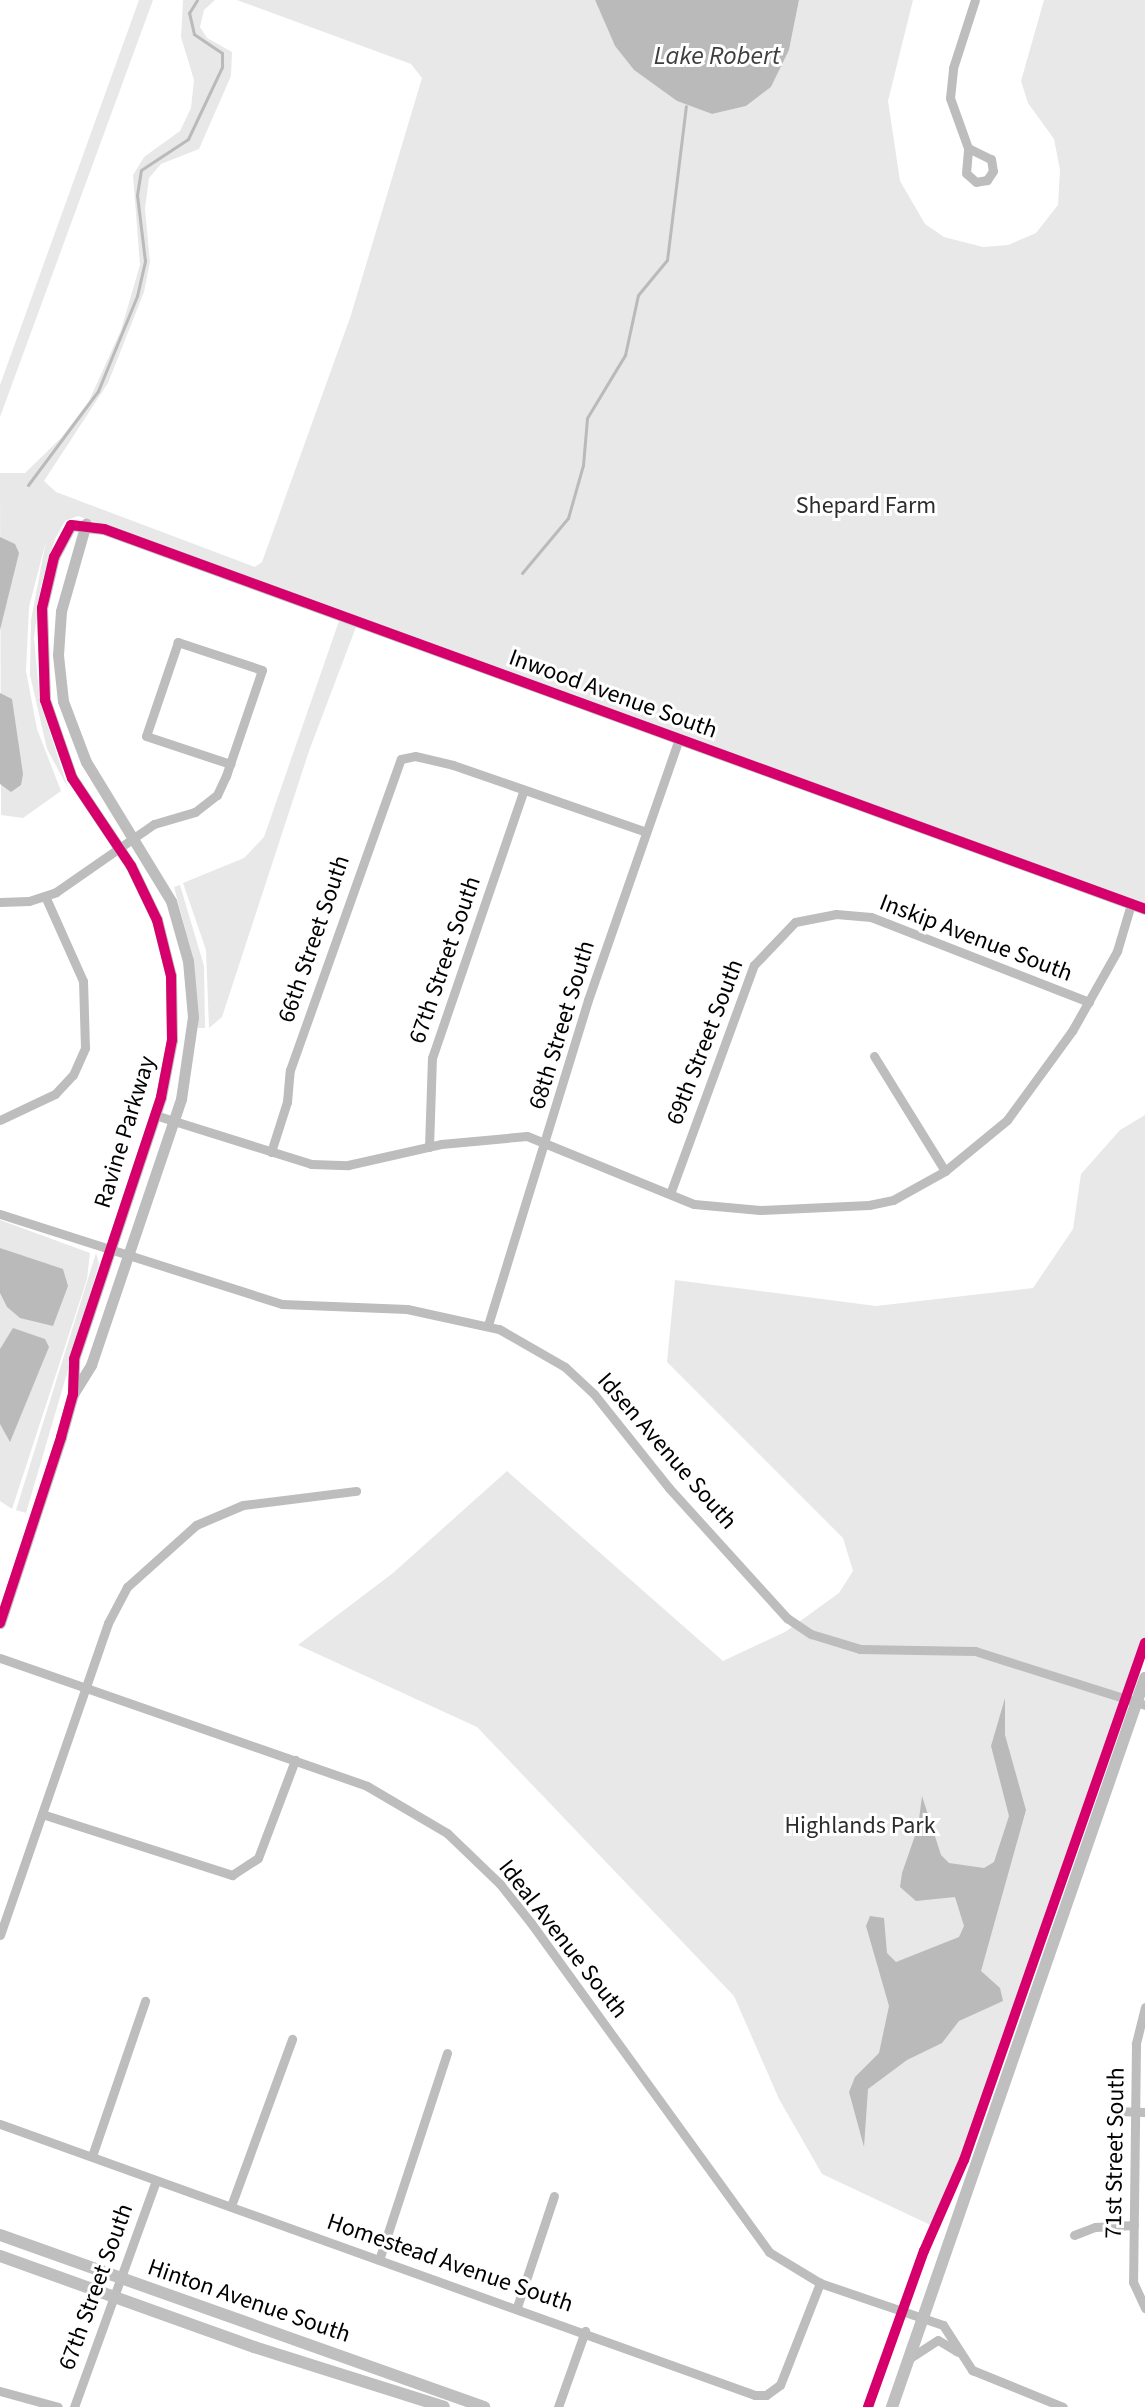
<!DOCTYPE html>
<style>
body{margin:0}
#map{position:relative;width:1145px;height:2407px;overflow:hidden;background:#fff;font-family:"Source Sans 3",sans-serif}
div>[style]{position:absolute}
[style*='--x']{left:calc(var(--x)*1px);top:calc(var(--y)*1px);width:calc(var(--w)*1px);rotate:calc(var(--a)*1deg)}
.green>*{inset:0;background:#e8e8e8}
.water>*{inset:0;background:#bababa}
.stream>*{height:3px;margin:-1.5px;padding:0 1.5px;transform-origin:1.5px;border-radius:1.5px;background:#bababa}
.minor>*{height:9px;margin:-4.5px;padding:0 4.5px;transform-origin:4.5px;border-radius:4.5px;background:#bdbdbd}
.tertiary>*{height:11px;margin:-5.5px;padding:0 5.5px;transform-origin:5.5px;border-radius:5.5px;background:#bdbdbd}
.secondary>*{height:12px;margin:-6px;padding:0 6px;transform-origin:6px;border-radius:6px;background:#bfbfbf}
.cycleway>*{height:10px;margin:-5px;padding:0 5px;transform-origin:5px;border-radius:5px;background:#d6006c}
span{translate:-50% -50%;white-space:nowrap;text-align:center;line-height:1.15;-webkit-text-stroke:6px #fff;paint-order:stroke}
.park-label{font-size:24px;color:#2d2d2d}
.street-label{font-size:24px;color:#000}
.water-label{font-size:26px;color:#3e3e3e;font-style:italic}
</style>
<div id="map">
<div class="green">
<i style="clip-path:polygon(139px 0,153px 0,0 417px,0 385px)"></i>
<i style="clip-path:polygon(183px 0,215px 0,204px 10px,200px 27px,207px 38px,232px 52px,231px 76px,199px 149px,161px 164px,149px 178px,145px 209px,150px 262px,144px 292px,108px 383px,44px 481px,56px 492px,255px 567px,262px 562px,351px 315px,422px 78px,411px 64px,237px 0,595px 0,615px 46px,634px 70px,677px 101px,712px 114px,746px 106px,771px 87px,789px 50px,799px 0,913px 0,888px 101px,900px 181px,925px 224px,944px 237px,983px 247px,1008px 245px,1036px 233px,1058px 205px,1060px 170px,1054px 139px,1028px 103px,1021px 81px,1044px 0,1145px 0,1145px 904px,78px 516px,65px 521px,55px 539px,41px 586px,34px 638px,40px 702px,68px 788px,47px 749px,30px 675px,31px 620px,46px 541px,29px 607px,26px 671px,37px 729px,61px 791px,23px 818px,1px 815px,0 473px,25px 473px,61px 438px,89px 401px,121px 330px,140px 265px,133px 175px,144px 157px,180px 131px,191px 108px,194px 80px,181px 37px)"></i>
<i style="clip-path:polygon(339px 621px,356px 627px,309px 751px,222px 1017px,209px 1028px,206px 950px,183px 883px,244px 858px,264px 837px)"></i>
<i style="clip-path:polygon(180px 885px,204px 966px,205px 1028px,198px 1028px,193px 958px,174px 887px)"></i>
<i style="clip-path:polygon(1145px 1115px,1145px 1643px,939px 2229px,822px 2174px,779px 2099px,734px 1996px,477px 1727px,298px 1645px,393px 1573px,507px 1471px,723px 1661px,785px 1632px,839px 1593px,853px 1571px,843px 1538px,667px 1362px,675px 1280px,876px 1306px,1033px 1288px,1073px 1229px,1081px 1174px,1120px 1130px)"></i>
<i style="clip-path:polygon(0 1220px,90px 1253px,87px 1279px,12px 1509px,0 1501px)"></i>
<i style="clip-path:polygon(96px 1253px,99px 1264px,26px 1513px,16px 1510px)"></i>
</div>
<div class="water">
<i style="clip-path:polygon(595px 0,799px 0,789px 50px,771px 87px,746px 106px,712px 114px,677px 101px,634px 70px,615px 46px)"></i>
<i style="clip-path:polygon(0 537px,15px 544px,19px 553px,0 630px)"></i>
<i style="clip-path:polygon(0 693px,12px 699px,23px 774px,21px 785px,11px 792px,0 784px)"></i>
<i style="clip-path:polygon(0 1248px,63px 1269px,68px 1286px,53px 1326px,20px 1318px,7px 1307px,0 1293px)"></i>
<i style="clip-path:polygon(13px 1328px,45px 1339px,49px 1347px,10px 1442px,0 1424px,0 1349px)"></i>
<i style="clip-path:polygon(1005px 1698px,1005px 1735px,1026px 1810px,981px 1971px,1000px 1988px,1003px 2001px,959px 2021px,942px 2043px,907px 2060px,868px 2089px,864px 2147px,849px 2092px,855px 2077px,879px 2053px,889px 2006px,866px 1926px,870px 1916px,884px 1918px,887px 1953px,896px 1962px,959px 1937px,964px 1926px,955px 1897px,916px 1901px,900px 1887px,902px 1873px,918px 1827px,922px 1796px,941px 1855px,949px 1863px,984px 1868px,994px 1862px,1009px 1816px,991px 1746px)"></i>
</div>
<div class="stream">
<i style="--x:28;--y:485;--w:117;--a:-53.3"></i>
<i style="--x:98;--y:391;--w:103;--a:-67.7"></i>
<i style="--x:137;--y:296;--w:36;--a:-77"></i>
<i style="--x:145;--y:261;--w:66;--a:-96.9"></i>
<i style="--x:137;--y:195;--w:25;--a:-81"></i>
<i style="--x:141;--y:170;--w:56;--a:-33.4"></i>
<i style="--x:188;--y:139;--w:80;--a:-64.7"></i>
<i style="--x:222;--y:67;--w:14;--a:-90"></i>
<i style="--x:222;--y:53;--w:34;--a:-146"></i>
<i style="--x:194;--y:34;--w:22;--a:-103"></i>
<i style="--x:189;--y:13;--w:15;--a:-58"></i>
<i style="--x:522;--y:573;--w:72;--a:-50.1"></i>
<i style="--x:568;--y:518;--w:55;--a:-74.2"></i>
<i style="--x:583;--y:465;--w:47;--a:-85.1"></i>
<i style="--x:587;--y:418;--w:74;--a:-58.9"></i>
<i style="--x:625;--y:355;--w:61;--a:-77.8"></i>
<i style="--x:638;--y:295;--w:45;--a:-50.4"></i>
<i style="--x:667;--y:260;--w:155;--a:-83"></i>
</div>
<div class="minor">
<i style="--x:968;--y:148;--w:25;--a:26"></i>
<i style="--x:991;--y:159;--w:12;--a:81"></i>
<i style="--x:993;--y:171;--w:11;--a:124"></i>
<i style="--x:987;--y:180;--w:11;--a:170"></i>
<i style="--x:976;--y:182;--w:13;--a:-138"></i>
<i style="--x:966;--y:173;--w:25;--a:-85"></i>
<i style="--x:968;--y:148;--w:53;--a:-109.8"></i>
<i style="--x:950;--y:98;--w:30;--a:-84"></i>
<i style="--x:953;--y:68;--w:71;--a:-72.1"></i>
<i style="--x:0;--y:902;--w:29;--a:-2"></i>
<i style="--x:29;--y:901;--w:28;--a:-18"></i>
<i style="--x:56;--y:892;--w:119;--a:-34.8"></i>
<i style="--x:154;--y:824;--w:43;--a:-16.3"></i>
<i style="--x:195;--y:812;--w:28;--a:-38"></i>
<i style="--x:217;--y:795;--w:21;--a:-65"></i>
<i style="--x:226;--y:776;--w:13;--a:-72"></i>
<i style="--x:230;--y:764;--w:99;--a:-71.2"></i>
<i style="--x:262;--y:670;--w:89;--a:-161.6"></i>
<i style="--x:178;--y:642;--w:99;--a:108.8"></i>
<i style="--x:146;--y:736;--w:89;--a:18.4"></i>
<i style="--x:874;--y:1056;--w:135;--a:58.3"></i>
<i style="--x:155;--y:1115;--w:164;--a:17.4"></i>
<i style="--x:311;--y:1164;--w:37;--a:2"></i>
<i style="--x:348;--y:1165;--w:95;--a:-12.7"></i>
<i style="--x:441;--y:1144;--w:86;--a:-5.3"></i>
<i style="--x:527;--y:1136;--w:180;--a:22.2"></i>
<i style="--x:694;--y:1204;--w:66;--a:5.2"></i>
<i style="--x:760;--y:1210;--w:109;--a:-2.6"></i>
<i style="--x:869;--y:1205;--w:25;--a:-12"></i>
<i style="--x:893;--y:1200;--w:60;--a:-29.1"></i>
<i style="--x:945;--y:1171;--w:80;--a:-39.4"></i>
<i style="--x:1007;--y:1120;--w:110;--a:-53.9"></i>
<i style="--x:1072;--y:1031;--w:92;--a:-60.6"></i>
<i style="--x:1117;--y:951;--w:49;--a:-73.4"></i>
<i style="--x:0;--y:1120;--w:61;--a:-25.3"></i>
<i style="--x:55;--y:1094;--w:26;--a:-47"></i>
<i style="--x:73;--y:1075;--w:30;--a:-66"></i>
<i style="--x:85;--y:1048;--w:67;--a:-91.7"></i>
<i style="--x:83;--y:981;--w:93;--a:-114.1"></i>
<i style="--x:429;--y:1147;--w:89;--a:-88.1"></i>
<i style="--x:432;--y:1058;--w:283;--a:-71.1"></i>
<i style="--x:271;--y:1152;--w:52;--a:-72.3"></i>
<i style="--x:287;--y:1102;--w:32;--a:-85"></i>
<i style="--x:290;--y:1070;--w:330;--a:-70.4"></i>
<i style="--x:401;--y:759;--w:14;--a:-12"></i>
<i style="--x:415;--y:756;--w:39;--a:13"></i>
<i style="--x:453;--y:765;--w:204;--a:19.1"></i>
<i style="--x:670;--y:1194;--w:244;--a:-69.9"></i>
<i style="--x:754;--y:965;--w:59;--a:-46.4"></i>
<i style="--x:795;--y:922;--w:42;--a:-11"></i>
<i style="--x:836;--y:914;--w:35;--a:5"></i>
<i style="--x:871;--y:917;--w:234;--a:21.3"></i>
<i style="--x:0;--y:1214;--w:296;--a:17.7"></i>
<i style="--x:282;--y:1304;--w:125;--a:2.3"></i>
<i style="--x:407;--y:1309;--w:94;--a:12.3"></i>
<i style="--x:499;--y:1329;--w:76;--a:29.9"></i>
<i style="--x:565;--y:1367;--w:40;--a:43"></i>
<i style="--x:594;--y:1394;--w:120;--a:51.4"></i>
<i style="--x:669;--y:1488;--w:176;--a:47.8"></i>
<i style="--x:787;--y:1618;--w:29;--a:34"></i>
<i style="--x:811;--y:1634;--w:51;--a:17"></i>
<i style="--x:860;--y:1649;--w:115;--a:1"></i>
<i style="--x:975;--y:1651;--w:178;--a:17.6"></i>
<i style="--x:488;--y:1325;--w:340;--a:-72.9"></i>
<i style="--x:588;--y:1000;--w:276;--a:-70.8"></i>
<i style="--x:0;--y:1658;--w:389;--a:19.2"></i>
<i style="--x:367;--y:1786;--w:93;--a:30.4"></i>
<i style="--x:447;--y:1833;--w:74;--a:43.9"></i>
<i style="--x:500;--y:1884;--w:50;--a:51.5"></i>
<i style="--x:531;--y:1923;--w:406;--a:54.1"></i>
<i style="--x:769;--y:2252;--w:60;--a:31.3"></i>
<i style="--x:820;--y:2283;--w:130;--a:18.9"></i>
<i style="--x:943;--y:2325;--w:54;--a:57.2"></i>
<i style="--x:972;--y:2370;--w:98;--a:22.1"></i>
<i style="--x:42;--y:1814;--w:200;--a:17.8"></i>
<i style="--x:232;--y:1875;--w:31;--a:-33"></i>
<i style="--x:258;--y:1858;--w:105;--a:-69.3"></i>
<i style="--x:0;--y:1935;--w:330;--a:-70.9"></i>
<i style="--x:108;--y:1623;--w:41;--a:-62.2"></i>
<i style="--x:127;--y:1587;--w:93;--a:-41.9"></i>
<i style="--x:196;--y:1525;--w:51;--a:-23.1"></i>
<i style="--x:243;--y:1505;--w:114;--a:-7.1"></i>
<i style="--x:1145;--y:2007;--w:38;--a:104"></i>
<i style="--x:1136;--y:2044;--w:238;--a:90.7"></i>
<i style="--x:1133;--y:2282;--w:29;--a:65"></i>
<i style="--x:1116;--y:2111;--w:29;--a:2"></i>
<i style="--x:0;--y:2124;--w:802;--a:19.75"></i>
<i style="--x:755;--y:2395;--w:11;--a:0"></i>
<i style="--x:766;--y:2395;--w:17;--a:-36"></i>
<i style="--x:780;--y:2385;--w:110;--a:-68.6"></i>
<i style="--x:92;--y:2156;--w:164;--a:-71.1"></i>
<i style="--x:231;--y:2206;--w:178;--a:-69.9"></i>
<i style="--x:1074;--y:2235;--w:22;--a:-21"></i>
<i style="--x:1095;--y:2227;--w:39;--a:-3"></i>
<i style="--x:379;--y:2260;--w:218;--a:-71.8"></i>
<i style="--x:517;--y:2307;--w:117;--a:-71.6"></i>
<i style="--x:910;--y:2358;--w:33;--a:-33"></i>
<i style="--x:938;--y:2340;--w:23;--a:31"></i>
<i style="--x:0;--y:2391;--w:60;--a:15.4"></i>
<i style="--x:74;--y:2407;--w:241;--a:-70.1"></i>
<i style="--x:558;--y:2407;--w:81;--a:-70.4"></i>
</div>
<div class="tertiary">
<i style="--x:73;--y:1394;--w:34;--a:-58"></i>
<i style="--x:91;--y:1365;--w:281;--a:-71.3"></i>
<i style="--x:181;--y:1099;--w:83;--a:-81.7"></i>
<i style="--x:193;--y:1017;--w:56;--a:-95.1"></i>
<i style="--x:188;--y:961;--w:62;--a:-105.8"></i>
<i style="--x:171;--y:901;--w:163;--a:-121.4"></i>
<i style="--x:86;--y:762;--w:65;--a:-110.7"></i>
<i style="--x:63;--y:701;--w:46;--a:-96.2"></i>
<i style="--x:58;--y:655;--w:44;--a:-86.1"></i>
<i style="--x:61;--y:611;--w:91;--a:-74.1"></i>
<i style="--x:0;--y:1623;--w:196;--a:-71.8"></i>
<i style="--x:61;--y:1437;--w:45;--a:-74.4"></i>
<i style="--x:73;--y:1394;--w:35;--a:-88"></i>
<i style="--x:74;--y:1359;--w:276;--a:-71.6"></i>
<i style="--x:161;--y:1097;--w:58;--a:-79.1"></i>
<i style="--x:172;--y:1040;--w:64;--a:-90.9"></i>
<i style="--x:171;--y:976;--w:58;--a:-104"></i>
<i style="--x:157;--y:920;--w:60;--a:-115.7"></i>
<i style="--x:131;--y:866;--w:106;--a:-123.8"></i>
<i style="--x:72;--y:778;--w:83;--a:-109.1"></i>
<i style="--x:45;--y:700;--w:92;--a:-91.9"></i>
<i style="--x:42;--y:608;--w:52;--a:-76.8"></i>
<i style="--x:54;--y:557;--w:36;--a:-62"></i>
<i style="--x:71;--y:525;--w:33;--a:7"></i>
<i style="--x:104;--y:529;--w:1108;--a:20.05"></i>
</div>
<div class="secondary">
<i style="--x:0;--y:2235;--w:514;--a:19.56"></i>
<i style="--x:0;--y:2256;--w:270;--a:19.7"></i>
<i style="--x:254;--y:2347;--w:199;--a:17.5"></i>
<i style="--x:892;--y:2407;--w:772;--a:-70.86"></i>
</div>
<div class="cycleway">
<i style="--x:0;--y:1623;--w:196;--a:-71.8"></i>
<i style="--x:61;--y:1437;--w:45;--a:-74.4"></i>
<i style="--x:73;--y:1394;--w:35;--a:-88"></i>
<i style="--x:74;--y:1359;--w:276;--a:-71.6"></i>
<i style="--x:161;--y:1097;--w:58;--a:-79.1"></i>
<i style="--x:172;--y:1040;--w:64;--a:-90.9"></i>
<i style="--x:171;--y:976;--w:58;--a:-104"></i>
<i style="--x:157;--y:920;--w:60;--a:-115.7"></i>
<i style="--x:131;--y:866;--w:106;--a:-123.8"></i>
<i style="--x:72;--y:778;--w:83;--a:-109.1"></i>
<i style="--x:45;--y:700;--w:92;--a:-91.9"></i>
<i style="--x:42;--y:608;--w:52;--a:-76.8"></i>
<i style="--x:54;--y:557;--w:36;--a:-62"></i>
<i style="--x:71;--y:525;--w:33;--a:7"></i>
<i style="--x:104;--y:529;--w:1108;--a:20.05"></i>
<i style="--x:868;--y:2407;--w:166;--a:-70.3"></i>
<i style="--x:924;--y:2251;--w:99;--a:-66.3"></i>
<i style="--x:964;--y:2160;--w:548;--a:-70.71"></i>
</div>
<div class="park-label">
<span style="left:866px;top:506px">Shepard Farm</span>
<span style="left:860px;top:1826px">Highlands Park</span>
</div>
<div class="street-label">
<span style="left:613px;top:694px;rotate:20deg">Inwood Avenue South</span>
<span style="left:976px;top:938px;rotate:21deg">Inskip Avenue South</span>
<span style="left:314px;top:939px;rotate:-71deg">66th Street South</span>
<span style="left:445px;top:960px;rotate:-71deg">67th Street South</span>
<span style="left:562px;top:1025px;rotate:-73deg">68th Street South</span>
<span style="left:705px;top:1042px;rotate:-69deg">69th Street South</span>
<span style="left:125px;top:1132px;rotate:-73deg">Ravine Parkway</span>
<span style="left:667px;top:1451px;rotate:49deg">Idsen Avenue South</span>
<span style="left:563px;top:1939px;rotate:52deg">Ideal Avenue South</span>
<span style="left:1115px;top:2153px;rotate:-89deg">71st Street South</span>
<span style="left:450px;top:2263px;rotate:19deg">Homestead Avenue South</span>
<span style="left:96px;top:2287px;rotate:-70deg">67th Street South</span>
<span style="left:249px;top:2301px;rotate:19deg">Hinton Avenue South</span>
</div>
<div class="water-label">
<span style="left:717px;top:56px">Lake Robert</span>
</div>
</div>
